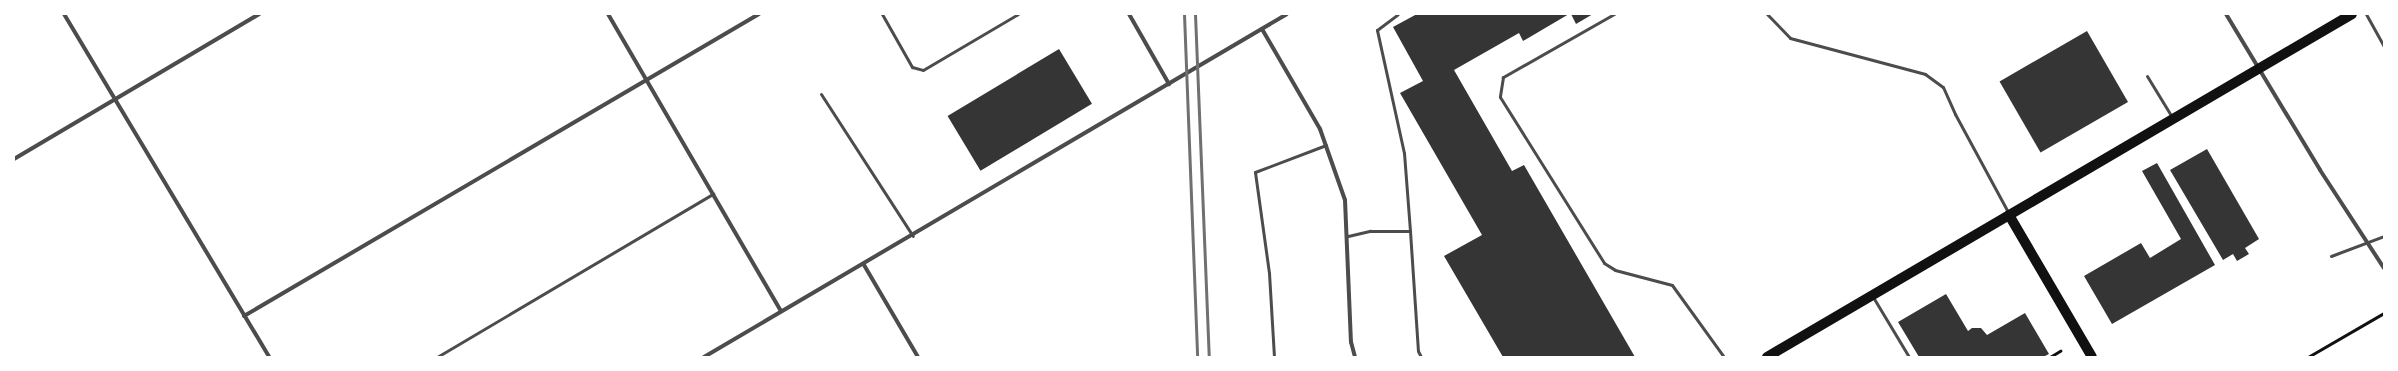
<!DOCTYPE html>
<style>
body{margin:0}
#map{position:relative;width:2398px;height:371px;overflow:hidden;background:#fff;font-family:Lato,sans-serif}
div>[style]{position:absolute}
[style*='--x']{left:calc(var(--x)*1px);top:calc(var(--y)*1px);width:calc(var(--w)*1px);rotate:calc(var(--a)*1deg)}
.building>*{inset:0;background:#353535;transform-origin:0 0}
.path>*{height:2.5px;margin:-1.25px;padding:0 1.25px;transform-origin:1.25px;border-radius:1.25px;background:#111}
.service>*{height:3px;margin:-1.5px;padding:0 1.5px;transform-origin:1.5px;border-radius:1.5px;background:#4c4c4c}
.minor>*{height:4px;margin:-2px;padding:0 2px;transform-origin:2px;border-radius:2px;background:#4c4c4c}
.primary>*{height:10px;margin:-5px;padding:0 5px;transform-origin:5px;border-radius:5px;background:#111}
.rail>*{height:3px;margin:-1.5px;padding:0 1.5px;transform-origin:1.5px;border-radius:1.5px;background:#707070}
span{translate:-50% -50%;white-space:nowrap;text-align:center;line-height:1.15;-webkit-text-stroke:3px #fff;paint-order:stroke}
.frame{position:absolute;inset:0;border:15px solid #fff;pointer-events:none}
</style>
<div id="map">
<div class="building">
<i style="clip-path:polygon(1417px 14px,1569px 14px,1523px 41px,1519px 33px,1454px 70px,1512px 171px,1524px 165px,1635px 357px,1503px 357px,1444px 256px,1482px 235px,1400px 93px,1423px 81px,1393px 27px)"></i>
<i style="clip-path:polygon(1571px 14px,1593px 14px,1576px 24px)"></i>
<i style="left:2087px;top:31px;width:82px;height:101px;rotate:60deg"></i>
<i style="left:1059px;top:49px;width:64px;height:130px;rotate:59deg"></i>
<i style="clip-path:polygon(2207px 149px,2259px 239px,2245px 248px,2249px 254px,2237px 261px,2233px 254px,2223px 260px,2170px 170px)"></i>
<i style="clip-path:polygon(2157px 163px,2215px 265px,2112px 324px,2084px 276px,2141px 243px,2150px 258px,2181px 239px,2142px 171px)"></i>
<i style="clip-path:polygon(1946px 294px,1968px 331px,1972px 328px,1981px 328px,1987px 335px,2025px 313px,2049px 354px,2043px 357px,1919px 357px,1898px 322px)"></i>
</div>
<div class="path">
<i style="--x:2050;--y:357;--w:12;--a:-31"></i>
<i style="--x:2308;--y:357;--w:88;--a:-30.1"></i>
</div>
<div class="service">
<i style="--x:882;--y:14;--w:61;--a:60.5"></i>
<i style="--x:912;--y:67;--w:11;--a:15"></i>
<i style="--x:923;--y:70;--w:110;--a:-30.5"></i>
<i style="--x:1614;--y:14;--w:128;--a:150.4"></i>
<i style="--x:1503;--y:77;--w:20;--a:99"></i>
<i style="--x:1500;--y:97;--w:196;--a:57.9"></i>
<i style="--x:1604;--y:263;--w:13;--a:32"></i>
<i style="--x:1615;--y:270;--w:59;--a:14.7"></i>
<i style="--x:1672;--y:285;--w:89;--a:54.2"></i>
<i style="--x:1767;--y:14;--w:33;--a:46"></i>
<i style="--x:1790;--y:38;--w:140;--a:14.9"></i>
<i style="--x:1925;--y:74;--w:22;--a:36"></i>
<i style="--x:1943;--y:87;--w:30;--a:66"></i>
<i style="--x:1955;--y:114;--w:114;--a:61.6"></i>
<i style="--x:2366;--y:14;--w:38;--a:61"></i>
<i style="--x:2147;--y:76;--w:48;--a:58.6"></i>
<i style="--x:821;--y:94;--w:169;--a:57.1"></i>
<i style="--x:1410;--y:231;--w:120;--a:86.2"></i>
<i style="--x:1418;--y:351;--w:7;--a:63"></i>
<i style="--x:1348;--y:236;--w:23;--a:-13"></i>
<i style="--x:1370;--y:231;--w:40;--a:0"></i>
<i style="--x:1410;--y:231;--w:78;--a:-94.4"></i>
<i style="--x:1404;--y:153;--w:126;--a:-102.4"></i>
<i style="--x:1377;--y:30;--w:26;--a:-37"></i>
<i style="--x:2331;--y:256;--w:57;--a:-20.7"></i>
<i style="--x:1873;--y:297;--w:70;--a:59"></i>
<i style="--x:437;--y:357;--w:321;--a:-30.6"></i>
<i style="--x:1274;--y:357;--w:84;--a:-93.4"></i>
<i style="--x:1269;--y:273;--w:102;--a:-97.9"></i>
<i style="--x:1255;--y:172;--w:76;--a:-20.8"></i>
</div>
<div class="minor">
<i style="--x:64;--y:14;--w:400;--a:59.1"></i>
<i style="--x:608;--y:14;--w:344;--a:59.8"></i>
<i style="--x:1129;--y:14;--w:81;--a:60.3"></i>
<i style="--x:2226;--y:14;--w:182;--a:58.9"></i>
<i style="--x:2320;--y:170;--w:117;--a:56.9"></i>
<i style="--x:1262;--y:29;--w:116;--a:59.9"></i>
<i style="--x:1320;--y:129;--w:75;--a:70.6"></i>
<i style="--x:1345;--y:200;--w:142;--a:87.6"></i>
<i style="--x:1351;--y:342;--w:16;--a:75"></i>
<i style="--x:14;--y:159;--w:285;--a:-30.6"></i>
<i style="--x:864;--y:265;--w:107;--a:59.6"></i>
<i style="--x:244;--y:316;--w:597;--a:-30.39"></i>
<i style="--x:704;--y:357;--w:676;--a:-30.47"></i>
</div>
<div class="primary">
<i style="--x:2009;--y:215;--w:164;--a:59.7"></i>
<i style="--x:1767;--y:357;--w:678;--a:-30.38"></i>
</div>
<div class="rail">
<i style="--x:1184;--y:14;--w:343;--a:87.8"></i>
<i style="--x:1195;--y:14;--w:343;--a:87.7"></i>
</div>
<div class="frame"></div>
</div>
